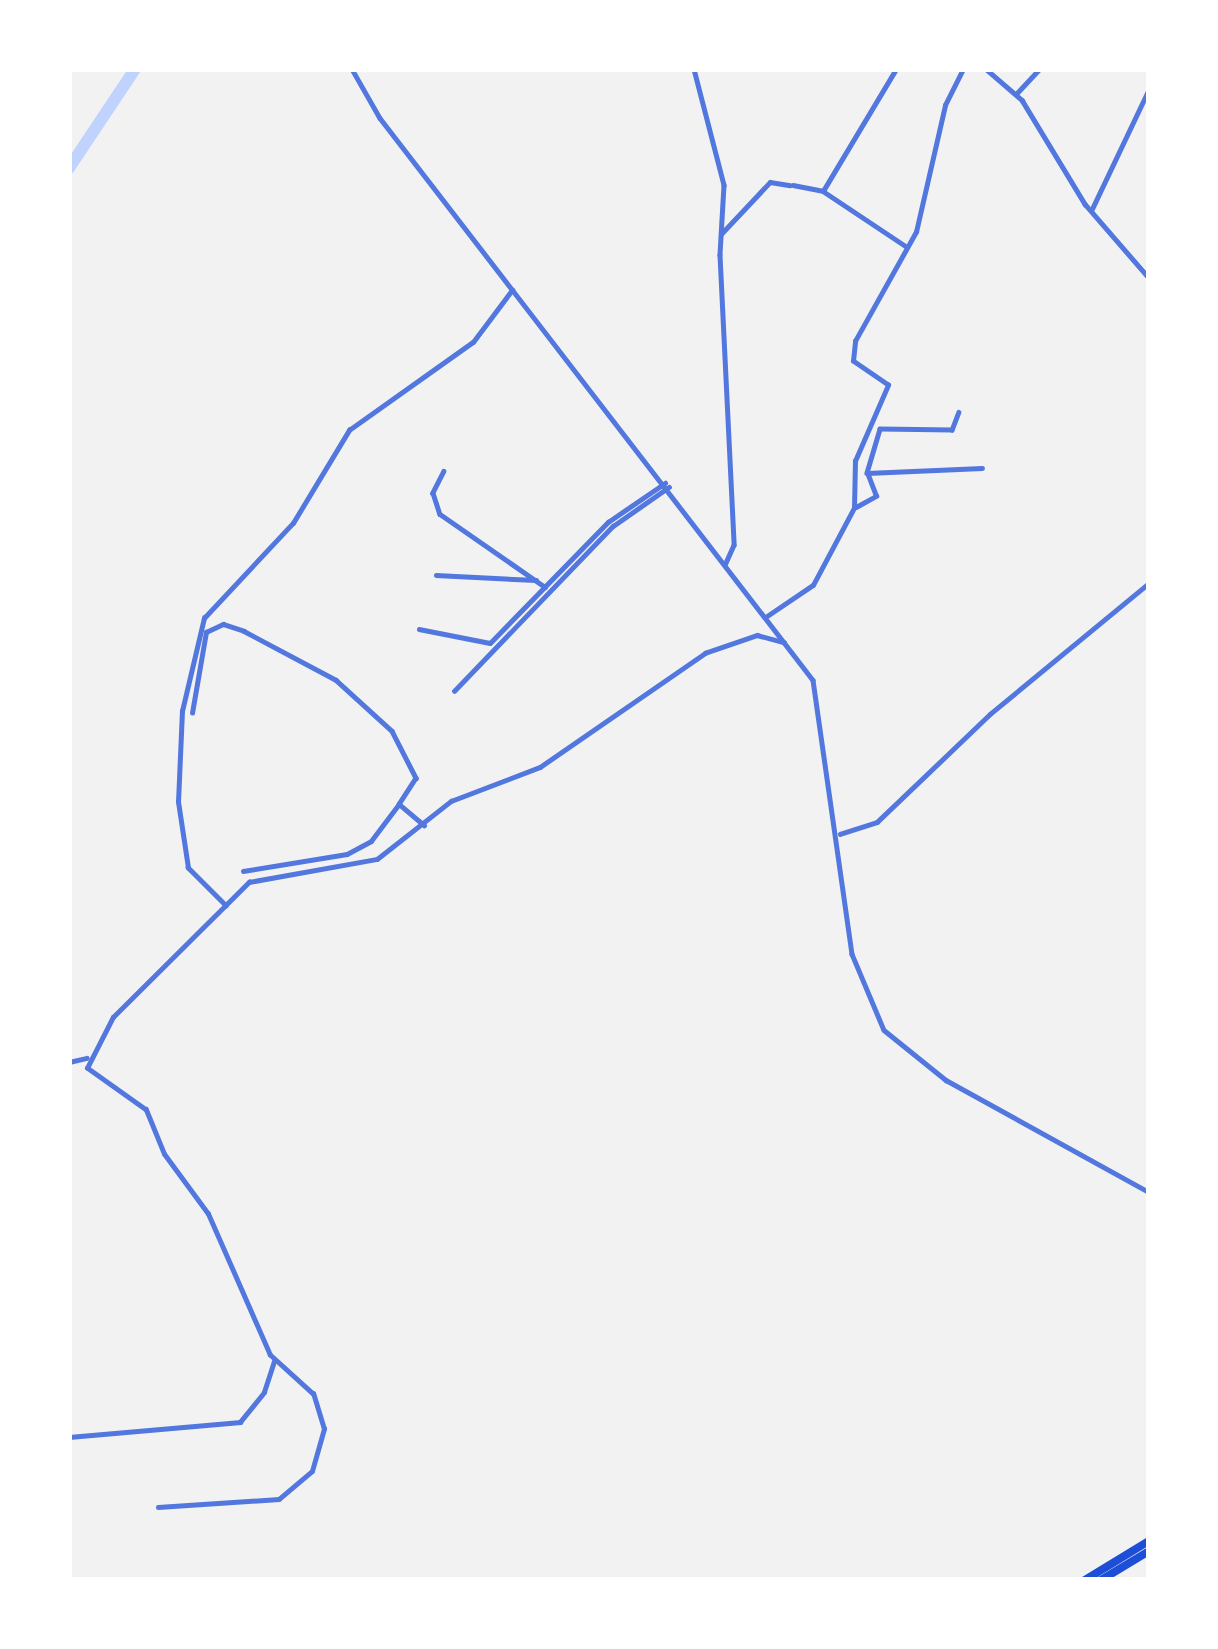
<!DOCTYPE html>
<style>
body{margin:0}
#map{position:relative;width:1218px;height:1649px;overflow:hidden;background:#f2f2f2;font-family:"Asap Condensed",sans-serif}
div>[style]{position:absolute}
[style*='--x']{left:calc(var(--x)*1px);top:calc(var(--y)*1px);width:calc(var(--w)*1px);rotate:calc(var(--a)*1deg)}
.river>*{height:12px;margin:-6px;padding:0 6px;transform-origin:6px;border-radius:6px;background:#bfd3fe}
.minor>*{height:4.5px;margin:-2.25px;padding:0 2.25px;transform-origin:2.25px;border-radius:2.25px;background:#5277de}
.tertiary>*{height:4.5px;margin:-2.25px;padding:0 2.25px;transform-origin:2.25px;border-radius:2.25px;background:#5277de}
.trunk>*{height:8px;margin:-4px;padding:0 4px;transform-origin:4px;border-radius:4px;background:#1d4ed8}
span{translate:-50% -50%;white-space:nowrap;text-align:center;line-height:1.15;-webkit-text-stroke:9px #fff;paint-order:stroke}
.frame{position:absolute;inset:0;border:72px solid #fff;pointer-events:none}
</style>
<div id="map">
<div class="river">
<i style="--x:69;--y:168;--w:119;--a:-56.3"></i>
</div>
<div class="minor">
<i style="--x:694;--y:69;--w:120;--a:75.5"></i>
<i style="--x:724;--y:185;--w:70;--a:93.3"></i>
<i style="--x:720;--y:255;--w:290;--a:87.2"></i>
<i style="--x:734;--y:545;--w:20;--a:114"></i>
<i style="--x:986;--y:69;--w:48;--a:40.7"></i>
<i style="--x:1022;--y:100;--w:122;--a:58.8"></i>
<i style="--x:1085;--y:204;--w:98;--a:49.1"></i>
<i style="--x:1016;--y:94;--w:34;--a:-47"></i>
<i style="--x:793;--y:185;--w:31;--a:11"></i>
<i style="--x:823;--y:191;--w:101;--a:33.7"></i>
<i style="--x:823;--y:191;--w:142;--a:-59.1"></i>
<i style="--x:1091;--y:211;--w:135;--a:-64.6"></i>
<i style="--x:721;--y:234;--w:71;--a:-46.7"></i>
<i style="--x:770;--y:182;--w:20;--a:9"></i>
<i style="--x:959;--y:412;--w:19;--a:111"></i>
<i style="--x:952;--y:430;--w:72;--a:-179.2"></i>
<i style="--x:880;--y:429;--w:46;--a:106.5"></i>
<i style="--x:867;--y:473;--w:115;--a:-2.5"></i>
<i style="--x:444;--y:471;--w:25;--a:117"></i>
<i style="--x:433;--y:493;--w:22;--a:72"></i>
<i style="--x:440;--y:514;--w:128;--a:34.8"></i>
<i style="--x:856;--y:507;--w:23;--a:-29"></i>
<i style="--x:876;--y:496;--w:25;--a:-111"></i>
<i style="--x:436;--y:575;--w:100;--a:2.9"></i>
<i style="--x:767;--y:616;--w:55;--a:-34"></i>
<i style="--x:813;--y:585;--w:87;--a:-62"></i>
<i style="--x:854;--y:508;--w:47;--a:-88.8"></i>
<i style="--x:855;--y:461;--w:83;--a:-66.5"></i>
<i style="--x:888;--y:385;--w:42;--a:-145.6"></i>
<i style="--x:853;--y:361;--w:20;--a:-84"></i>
<i style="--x:855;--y:341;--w:125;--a:-60.8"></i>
<i style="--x:916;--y:232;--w:130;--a:-77.1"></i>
<i style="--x:945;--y:105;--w:40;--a:-63.4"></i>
<i style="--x:419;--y:629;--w:72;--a:11.2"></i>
<i style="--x:490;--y:643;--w:169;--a:-45.7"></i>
<i style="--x:608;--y:522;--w:69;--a:-34.4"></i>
<i style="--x:454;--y:691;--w:229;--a:-46.1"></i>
<i style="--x:613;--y:526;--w:68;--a:-34.9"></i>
<i style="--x:192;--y:713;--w:82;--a:-80.2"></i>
<i style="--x:206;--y:632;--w:19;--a:-25"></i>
<i style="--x:223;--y:624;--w:22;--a:18"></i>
<i style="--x:244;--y:631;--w:104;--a:28"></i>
<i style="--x:336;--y:680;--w:76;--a:42.3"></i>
<i style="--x:392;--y:731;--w:53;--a:62.9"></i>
<i style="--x:416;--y:778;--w:31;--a:123"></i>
<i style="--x:399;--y:804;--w:33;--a:40"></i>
<i style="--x:243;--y:871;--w:105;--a:-9.3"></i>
<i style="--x:347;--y:854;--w:27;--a:-28"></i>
<i style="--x:371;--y:841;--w:46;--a:-52.9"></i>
<i style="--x:226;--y:906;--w:54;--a:-135"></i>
<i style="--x:188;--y:868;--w:67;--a:-98.6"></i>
<i style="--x:178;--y:802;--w:91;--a:-87.5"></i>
<i style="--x:182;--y:711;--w:96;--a:-76.7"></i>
<i style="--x:204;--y:618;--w:130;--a:-46.9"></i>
<i style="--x:293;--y:523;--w:109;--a:-58.9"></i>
<i style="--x:349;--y:430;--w:152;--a:-35.4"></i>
<i style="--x:473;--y:342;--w:65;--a:-53.1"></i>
<i style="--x:69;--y:1062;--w:18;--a:-13"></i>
<i style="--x:69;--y:1437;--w:172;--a:-5"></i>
<i style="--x:240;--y:1422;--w:38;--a:-51"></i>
<i style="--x:264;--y:1392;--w:33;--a:-72"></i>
<i style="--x:158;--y:1507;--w:121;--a:-3.8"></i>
<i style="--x:279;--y:1499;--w:43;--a:-40.3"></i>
<i style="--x:312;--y:1471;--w:44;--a:-74.1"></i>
<i style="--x:324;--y:1429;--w:37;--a:-107"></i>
<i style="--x:313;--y:1394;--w:58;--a:-137.8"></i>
<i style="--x:270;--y:1355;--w:154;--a:-113.7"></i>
<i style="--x:208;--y:1214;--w:74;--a:-126.3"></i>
<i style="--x:164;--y:1154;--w:48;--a:-112.2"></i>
<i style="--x:146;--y:1110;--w:72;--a:-144.6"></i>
<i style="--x:87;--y:1068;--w:57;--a:-63"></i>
<i style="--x:113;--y:1017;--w:192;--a:-44.8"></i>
<i style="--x:249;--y:882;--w:130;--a:-10.2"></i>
<i style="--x:377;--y:859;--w:94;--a:-38.1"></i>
<i style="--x:451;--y:801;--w:95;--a:-20.9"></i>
<i style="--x:540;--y:767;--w:201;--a:-34.6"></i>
<i style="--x:705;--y:653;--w:55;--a:-19.1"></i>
<i style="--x:757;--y:635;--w:28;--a:15"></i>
</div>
<div class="tertiary">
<i style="--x:352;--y:69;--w:56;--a:60.3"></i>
<i style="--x:380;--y:118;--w:709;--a:52.39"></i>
<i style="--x:813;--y:680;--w:277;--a:81.9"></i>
<i style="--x:852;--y:954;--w:82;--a:67.2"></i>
<i style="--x:884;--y:1030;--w:80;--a:38.9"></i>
<i style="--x:946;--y:1080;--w:232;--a:28.9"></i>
<i style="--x:840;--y:834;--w:39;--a:-18"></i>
<i style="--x:877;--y:822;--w:156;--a:-43.7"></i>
<i style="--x:990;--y:714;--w:206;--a:-39.5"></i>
</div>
<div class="trunk">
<i style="--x:1085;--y:1580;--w:75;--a:-31.4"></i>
<i style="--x:1101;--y:1580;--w:56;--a:-31.1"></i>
</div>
<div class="frame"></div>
</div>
